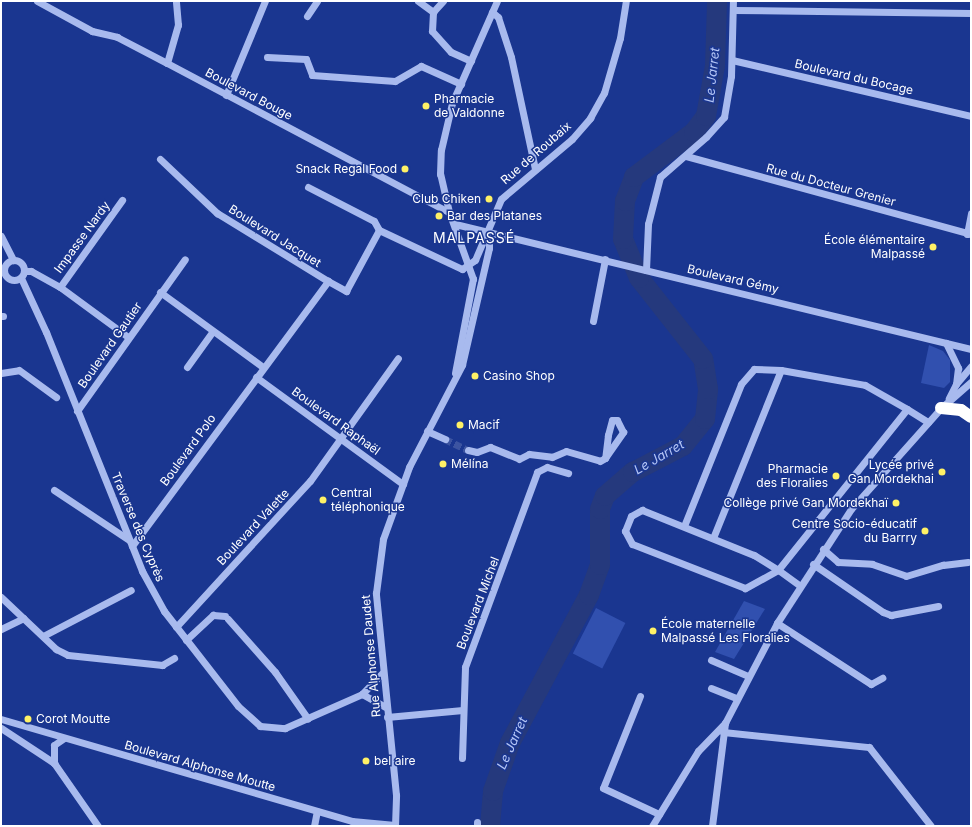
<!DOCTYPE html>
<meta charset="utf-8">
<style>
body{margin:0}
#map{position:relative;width:972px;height:827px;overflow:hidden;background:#1a3690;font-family:Inter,sans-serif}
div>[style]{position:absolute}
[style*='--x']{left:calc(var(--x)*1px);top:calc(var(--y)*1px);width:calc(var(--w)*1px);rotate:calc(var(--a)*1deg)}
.green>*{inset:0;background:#3150af;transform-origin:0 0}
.river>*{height:20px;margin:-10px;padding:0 10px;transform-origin:10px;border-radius:10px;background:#25397d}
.minor-tunnel>*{height:7px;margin-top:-3.5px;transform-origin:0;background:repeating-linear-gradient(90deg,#3c54a1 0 7px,transparent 0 10.5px)}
.minor>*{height:7px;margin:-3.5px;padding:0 3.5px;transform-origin:3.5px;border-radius:3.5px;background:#a8baee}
.minor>.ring{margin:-3.5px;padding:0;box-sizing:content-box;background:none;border:7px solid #a8baee;border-radius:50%}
.highway>*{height:12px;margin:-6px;padding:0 6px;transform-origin:6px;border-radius:6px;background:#fff}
.dots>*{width:11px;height:11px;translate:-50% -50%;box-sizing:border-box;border:2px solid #1a3690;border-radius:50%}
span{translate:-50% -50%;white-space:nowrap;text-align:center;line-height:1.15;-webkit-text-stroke:3px #1a3690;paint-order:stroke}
.street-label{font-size:12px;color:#fff}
.poi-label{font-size:12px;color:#fff}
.left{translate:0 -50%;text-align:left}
.right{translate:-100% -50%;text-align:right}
.water-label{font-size:13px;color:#b4c5f5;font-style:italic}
.quarter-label{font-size:14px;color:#fff;letter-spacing:1px}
.frame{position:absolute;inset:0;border:2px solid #fff;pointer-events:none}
</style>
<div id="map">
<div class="green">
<i style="clip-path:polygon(929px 345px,943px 351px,950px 360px,950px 382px,944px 388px,921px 383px)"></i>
<i style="clip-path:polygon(744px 601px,765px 609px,734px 659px,715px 652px)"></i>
<i style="left:596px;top:608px;width:33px;height:51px;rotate:27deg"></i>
</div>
<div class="river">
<i style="--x:490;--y:826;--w:35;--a:-85"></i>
<i style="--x:493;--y:791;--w:51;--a:-70.5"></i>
<i style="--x:510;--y:743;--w:168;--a:-61.9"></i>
<i style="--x:589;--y:595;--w:32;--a:-70"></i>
<i style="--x:600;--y:565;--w:56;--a:-90"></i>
<i style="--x:600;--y:509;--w:14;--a:-69"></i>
<i style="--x:605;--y:496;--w:37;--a:-41"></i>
<i style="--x:633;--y:472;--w:56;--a:-27.5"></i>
<i style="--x:683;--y:446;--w:35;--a:-51"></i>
<i style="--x:705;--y:419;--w:30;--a:-84"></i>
<i style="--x:708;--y:389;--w:30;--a:-99"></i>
<i style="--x:703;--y:359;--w:103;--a:-128.3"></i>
<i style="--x:639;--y:278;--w:42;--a:-112.3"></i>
<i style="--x:623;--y:239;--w:38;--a:-87"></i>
<i style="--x:625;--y:201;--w:26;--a:-69"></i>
<i style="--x:634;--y:177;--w:75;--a:-36.9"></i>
<i style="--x:694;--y:132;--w:20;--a:-53"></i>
<i style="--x:706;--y:116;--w:51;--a:-79.8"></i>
<i style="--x:715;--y:66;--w:65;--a:-88.2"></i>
</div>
<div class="minor-tunnel">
<i style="--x:445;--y:439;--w:25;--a:26"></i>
</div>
<div class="minor">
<i style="--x:37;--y:1;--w:63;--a:28.6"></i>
<i style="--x:92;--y:31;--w:26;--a:13"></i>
<i style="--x:117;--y:37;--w:56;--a:27.5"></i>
<i style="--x:167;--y:63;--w:319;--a:27.9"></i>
<i style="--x:418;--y:1;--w:19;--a:36"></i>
<i style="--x:433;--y:12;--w:19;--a:93"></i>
<i style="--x:432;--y:31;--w:28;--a:48"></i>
<i style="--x:451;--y:52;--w:22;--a:24"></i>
<i style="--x:733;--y:10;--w:238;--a:0.7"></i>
<i style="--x:433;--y:12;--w:15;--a:-48"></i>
<i style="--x:492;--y:12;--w:8;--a:40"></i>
<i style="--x:498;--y:17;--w:42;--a:72"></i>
<i style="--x:511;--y:57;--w:115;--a:77.9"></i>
<i style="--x:307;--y:16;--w:18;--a:-56"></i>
<i style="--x:267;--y:57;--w:39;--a:3"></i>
<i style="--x:306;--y:59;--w:17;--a:69"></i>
<i style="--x:312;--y:75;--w:83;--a:4.1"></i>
<i style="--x:395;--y:81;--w:30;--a:-30"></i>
<i style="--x:421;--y:66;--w:44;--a:24.2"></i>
<i style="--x:732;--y:60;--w:245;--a:13.2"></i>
<i style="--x:167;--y:63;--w:40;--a:-74"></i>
<i style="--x:178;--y:25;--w:24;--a:-95"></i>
<i style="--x:226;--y:95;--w:102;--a:-67.5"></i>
<i style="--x:686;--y:156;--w:295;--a:15.3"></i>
<i style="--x:160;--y:159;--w:79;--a:43.5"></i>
<i style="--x:217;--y:213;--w:130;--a:31.5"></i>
<i style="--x:308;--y:187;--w:74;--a:27.3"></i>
<i style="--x:374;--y:221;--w:10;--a:61"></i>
<i style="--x:455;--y:224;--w:531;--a:13.62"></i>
<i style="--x:967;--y:234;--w:21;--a:-79"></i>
<i style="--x:1;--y:236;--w:27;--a:63"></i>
<i class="ring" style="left:4px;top:260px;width:13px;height:13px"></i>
<i style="--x:646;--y:270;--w:46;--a:-87.5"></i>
<i style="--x:648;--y:224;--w:49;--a:-75.7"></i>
<i style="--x:660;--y:177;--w:61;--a:-41"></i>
<i style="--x:706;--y:137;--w:27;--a:-48"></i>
<i style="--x:724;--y:117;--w:42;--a:-80.3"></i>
<i style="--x:731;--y:76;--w:75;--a:-88.5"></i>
<i style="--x:24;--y:271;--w:7;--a:0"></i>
<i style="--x:31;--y:271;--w:33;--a:29"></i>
<i style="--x:60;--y:287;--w:84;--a:36.3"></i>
<i style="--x:21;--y:278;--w:60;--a:65.2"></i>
<i style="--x:46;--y:332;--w:258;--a:68.1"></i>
<i style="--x:142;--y:571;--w:46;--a:61.2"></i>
<i style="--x:164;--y:611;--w:120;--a:52.1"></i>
<i style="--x:238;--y:706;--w:30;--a:42"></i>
<i style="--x:260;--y:726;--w:25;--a:5"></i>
<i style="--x:285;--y:728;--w:84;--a:-23.8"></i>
<i style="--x:362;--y:694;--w:29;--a:-46"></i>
<i style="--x:60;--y:287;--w:107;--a:-54.5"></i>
<i style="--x:160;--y:292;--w:127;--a:36.1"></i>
<i style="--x:1;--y:316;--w:2;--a:0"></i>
<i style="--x:593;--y:321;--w:63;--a:-79"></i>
<i style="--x:946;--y:343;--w:28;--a:64"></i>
<i style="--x:958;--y:368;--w:16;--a:97"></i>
<i style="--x:956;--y:384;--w:16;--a:117"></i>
<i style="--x:187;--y:367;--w:44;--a:-54.2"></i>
<i style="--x:1;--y:373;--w:18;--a:-9"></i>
<i style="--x:19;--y:370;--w:46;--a:36.1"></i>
<i style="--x:455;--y:373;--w:96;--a:-79.2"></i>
<i style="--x:473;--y:279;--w:71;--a:-109.7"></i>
<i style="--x:449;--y:212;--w:39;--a:-103"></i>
<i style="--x:440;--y:174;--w:24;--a:-88"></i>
<i style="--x:441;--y:150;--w:48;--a:-76.8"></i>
<i style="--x:452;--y:103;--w:111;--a:-66.2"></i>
<i style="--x:256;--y:377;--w:182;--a:36.1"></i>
<i style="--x:956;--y:384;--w:23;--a:-50"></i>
<i style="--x:77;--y:411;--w:186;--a:-54.6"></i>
<i style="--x:427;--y:431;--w:20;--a:24"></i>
<i style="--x:468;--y:450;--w:9;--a:13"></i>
<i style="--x:477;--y:452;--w:14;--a:-21"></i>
<i style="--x:490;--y:447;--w:31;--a:22"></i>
<i style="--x:519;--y:459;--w:11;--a:-27"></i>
<i style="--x:529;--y:454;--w:23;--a:7"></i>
<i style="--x:552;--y:457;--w:15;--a:-23"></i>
<i style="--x:566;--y:451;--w:35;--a:16"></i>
<i style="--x:600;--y:461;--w:6;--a:-31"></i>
<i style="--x:605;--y:458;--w:32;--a:-55"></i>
<i style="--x:623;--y:432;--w:13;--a:-117"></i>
<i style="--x:617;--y:420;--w:5;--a:180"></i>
<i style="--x:612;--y:420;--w:16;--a:105"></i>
<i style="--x:608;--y:435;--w:23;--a:97"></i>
<i style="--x:54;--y:490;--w:90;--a:33.7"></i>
<i style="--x:642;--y:510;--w:121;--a:21.9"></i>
<i style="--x:754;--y:555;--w:28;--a:32"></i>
<i style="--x:778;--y:570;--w:38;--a:151"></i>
<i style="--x:745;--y:588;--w:121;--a:-158.7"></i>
<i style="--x:632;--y:544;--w:15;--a:-118"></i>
<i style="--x:625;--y:531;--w:16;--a:-68"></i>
<i style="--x:631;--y:516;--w:13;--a:-29"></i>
<i style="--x:684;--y:526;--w:153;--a:-68.1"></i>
<i style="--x:741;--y:384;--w:20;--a:-49"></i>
<i style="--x:754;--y:369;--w:27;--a:2"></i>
<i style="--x:781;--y:370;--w:85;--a:10.1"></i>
<i style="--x:865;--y:385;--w:48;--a:29.7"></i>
<i style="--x:713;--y:538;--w:181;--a:-68"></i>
<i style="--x:132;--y:546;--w:330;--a:-53.5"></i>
<i style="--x:328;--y:281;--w:21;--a:29"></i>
<i style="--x:346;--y:291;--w:69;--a:-61.6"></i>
<i style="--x:379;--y:230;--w:92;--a:25.2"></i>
<i style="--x:462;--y:269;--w:16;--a:-35"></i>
<i style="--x:475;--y:260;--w:66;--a:-66.9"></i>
<i style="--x:501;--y:199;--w:93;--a:-40.2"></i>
<i style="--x:572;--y:139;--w:28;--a:-49"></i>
<i style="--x:590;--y:118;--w:29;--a:-61"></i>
<i style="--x:604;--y:93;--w:57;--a:-73.8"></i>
<i style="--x:620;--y:38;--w:37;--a:-81"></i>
<i style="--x:823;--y:549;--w:20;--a:41"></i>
<i style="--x:838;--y:562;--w:34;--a:3"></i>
<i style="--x:872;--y:564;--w:36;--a:19"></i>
<i style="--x:906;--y:576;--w:39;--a:-17"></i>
<i style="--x:943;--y:565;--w:25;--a:-7"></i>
<i style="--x:813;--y:564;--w:85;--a:34.4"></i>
<i style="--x:883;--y:612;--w:9;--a:21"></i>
<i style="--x:891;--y:615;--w:48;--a:-10.8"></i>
<i style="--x:799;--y:585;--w:26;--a:-144"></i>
<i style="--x:778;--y:570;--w:206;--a:-51.3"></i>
<i style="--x:907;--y:409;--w:25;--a:32"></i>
<i style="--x:1;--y:597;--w:76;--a:43.4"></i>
<i style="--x:56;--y:649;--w:13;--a:27"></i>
<i style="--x:68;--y:655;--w:95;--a:6.1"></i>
<i style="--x:162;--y:665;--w:14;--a:-30"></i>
<i style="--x:228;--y:619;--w:71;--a:48.4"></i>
<i style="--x:275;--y:672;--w:57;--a:54.9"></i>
<i style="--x:777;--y:623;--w:112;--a:33"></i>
<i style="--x:871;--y:684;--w:13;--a:-29"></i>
<i style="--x:176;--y:627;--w:198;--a:-47.5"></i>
<i style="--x:310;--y:481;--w:151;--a:-54.4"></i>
<i style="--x:1;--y:629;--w:25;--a:-26"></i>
<i style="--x:43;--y:636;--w:99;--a:-27.6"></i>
<i style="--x:186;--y:640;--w:37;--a:-43"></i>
<i style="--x:213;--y:615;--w:12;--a:5"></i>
<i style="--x:711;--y:660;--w:40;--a:23.4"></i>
<i style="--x:711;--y:688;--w:27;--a:22"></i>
<i style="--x:362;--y:694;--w:26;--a:29"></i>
<i style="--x:640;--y:696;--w:99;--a:111.9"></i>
<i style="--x:603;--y:788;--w:62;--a:24.9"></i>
<i style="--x:387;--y:717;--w:76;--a:-5.3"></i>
<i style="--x:1;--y:719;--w:366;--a:16.2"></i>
<i style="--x:352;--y:821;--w:43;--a:5.3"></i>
<i style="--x:1;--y:728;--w:64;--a:33.4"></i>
<i style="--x:54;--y:763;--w:77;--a:55.1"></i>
<i style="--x:723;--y:732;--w:147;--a:5.9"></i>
<i style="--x:869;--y:747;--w:100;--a:51.9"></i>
<i style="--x:462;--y:758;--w:91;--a:-88.1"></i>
<i style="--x:465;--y:667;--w:208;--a:-69.7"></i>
<i style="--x:537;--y:472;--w:11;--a:-27"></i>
<i style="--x:547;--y:467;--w:22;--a:16"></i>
<i style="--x:54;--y:763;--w:18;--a:-90"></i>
<i style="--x:54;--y:745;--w:12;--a:-35"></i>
<i style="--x:477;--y:822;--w:4;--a:90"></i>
<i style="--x:314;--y:826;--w:15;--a:-79"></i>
<i style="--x:395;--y:826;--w:31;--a:-88"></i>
<i style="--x:396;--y:795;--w:203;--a:-95.7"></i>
<i style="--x:376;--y:593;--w:54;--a:-82.6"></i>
<i style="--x:383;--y:539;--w:77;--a:-70.1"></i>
<i style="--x:409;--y:467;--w:115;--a:-62.5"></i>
<i style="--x:462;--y:365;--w:120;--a:-77"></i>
<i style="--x:489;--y:248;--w:15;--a:-90"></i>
<i style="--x:652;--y:826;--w:88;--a:-58.5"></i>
<i style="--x:698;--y:751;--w:39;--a:-46"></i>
<i style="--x:712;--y:826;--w:104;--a:-82.8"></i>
<i style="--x:725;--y:723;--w:113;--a:-62.5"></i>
<i style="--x:777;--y:623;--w:136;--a:-57"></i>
<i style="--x:851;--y:509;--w:135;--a:-48.3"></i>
<i style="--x:941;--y:408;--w:40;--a:-41"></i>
</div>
<div class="highway">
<i style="--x:941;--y:408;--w:20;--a:6"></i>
<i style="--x:961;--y:410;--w:12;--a:35"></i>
</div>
<div class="dots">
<i style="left:426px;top:106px;background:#fff166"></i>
<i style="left:405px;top:169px;background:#fff166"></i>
<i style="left:489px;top:199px;background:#fff166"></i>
<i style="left:439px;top:216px;background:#fff166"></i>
<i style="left:933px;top:247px;background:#fff166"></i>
<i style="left:475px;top:376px;background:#fff166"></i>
<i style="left:460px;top:425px;background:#fff166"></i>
<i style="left:443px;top:464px;background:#fff166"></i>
<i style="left:942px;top:472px;background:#fff166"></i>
<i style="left:836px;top:476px;background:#fff166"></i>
<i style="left:323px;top:500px;background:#fff166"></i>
<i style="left:896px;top:503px;background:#fff166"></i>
<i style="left:925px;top:531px;background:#fff166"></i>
<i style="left:653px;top:631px;background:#fff166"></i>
<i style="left:28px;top:719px;background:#fff166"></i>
<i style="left:366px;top:761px;background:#fff166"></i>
</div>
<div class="street-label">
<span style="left:854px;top:77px;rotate:13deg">Boulevard du Bocage</span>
<span style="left:249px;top:94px;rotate:28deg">Boulevard Bouge</span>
<span style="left:536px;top:153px;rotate:-41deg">Rue de Roubaix</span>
<span style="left:831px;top:185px;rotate:15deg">Rue du Docteur Grenier</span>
<span style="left:275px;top:236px;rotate:32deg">Boulevard Jacquet</span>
<span style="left:82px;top:237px;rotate:-54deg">Impasse Nardy</span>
<span style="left:733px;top:279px;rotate:13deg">Boulevard Gémy</span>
<span style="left:110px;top:345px;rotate:-55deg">Boulevard Gautier</span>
<span style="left:336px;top:421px;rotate:36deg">Boulevard Raphaël</span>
<span style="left:188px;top:450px;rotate:-54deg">Boulevard Polo</span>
<span style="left:138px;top:527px;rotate:67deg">Traverse des Cyprès</span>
<span style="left:253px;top:527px;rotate:-47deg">Boulevard Valette</span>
<span style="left:478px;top:603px;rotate:-69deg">Boulevard Michel</span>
<span style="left:371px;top:656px;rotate:-95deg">Rue Alphonse Daudet</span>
<span style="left:200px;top:766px;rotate:16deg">Boulevard Alphonse Moutte</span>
</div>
<div class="poi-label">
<span class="left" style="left:434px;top:106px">Pharmacie<br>de Valdonne</span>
<span class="right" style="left:397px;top:169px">Snack Regal Food</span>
<span class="right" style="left:481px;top:199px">Club Chiken</span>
<span class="left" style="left:447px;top:216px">Bar des Platanes</span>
<span class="right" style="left:925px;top:247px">École élémentaire<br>Malpassé</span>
<span class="left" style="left:483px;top:376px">Casino Shop</span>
<span class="left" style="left:468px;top:425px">Macif</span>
<span class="left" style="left:451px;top:464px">Mélína</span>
<span class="right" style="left:934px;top:472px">Lycée privé<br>Gan Mordekhai</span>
<span class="right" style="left:828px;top:476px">Pharmacie<br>des Floralies</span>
<span class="left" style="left:331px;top:500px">Central<br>téléphonique</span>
<span class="right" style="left:888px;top:503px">Collège privé Gan Mordekhaï</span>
<span class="right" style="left:917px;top:531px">Centre Socio-éducatif<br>du Barrry</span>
<span class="left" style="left:661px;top:631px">École maternelle<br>Malpassé Les Floralies</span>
<span class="left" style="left:36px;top:719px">Corot Moutte</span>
<span class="left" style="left:374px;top:761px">bel aire</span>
</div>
<div class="water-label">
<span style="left:712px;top:75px;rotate:-84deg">Le Jarret</span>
<span style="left:659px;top:457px;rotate:-30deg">Le Jarret</span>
<span style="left:512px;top:743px;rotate:-66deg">Le Jarret</span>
</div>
<div class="quarter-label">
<span style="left:474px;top:238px">MALPASSÉ</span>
</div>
<div class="frame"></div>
</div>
